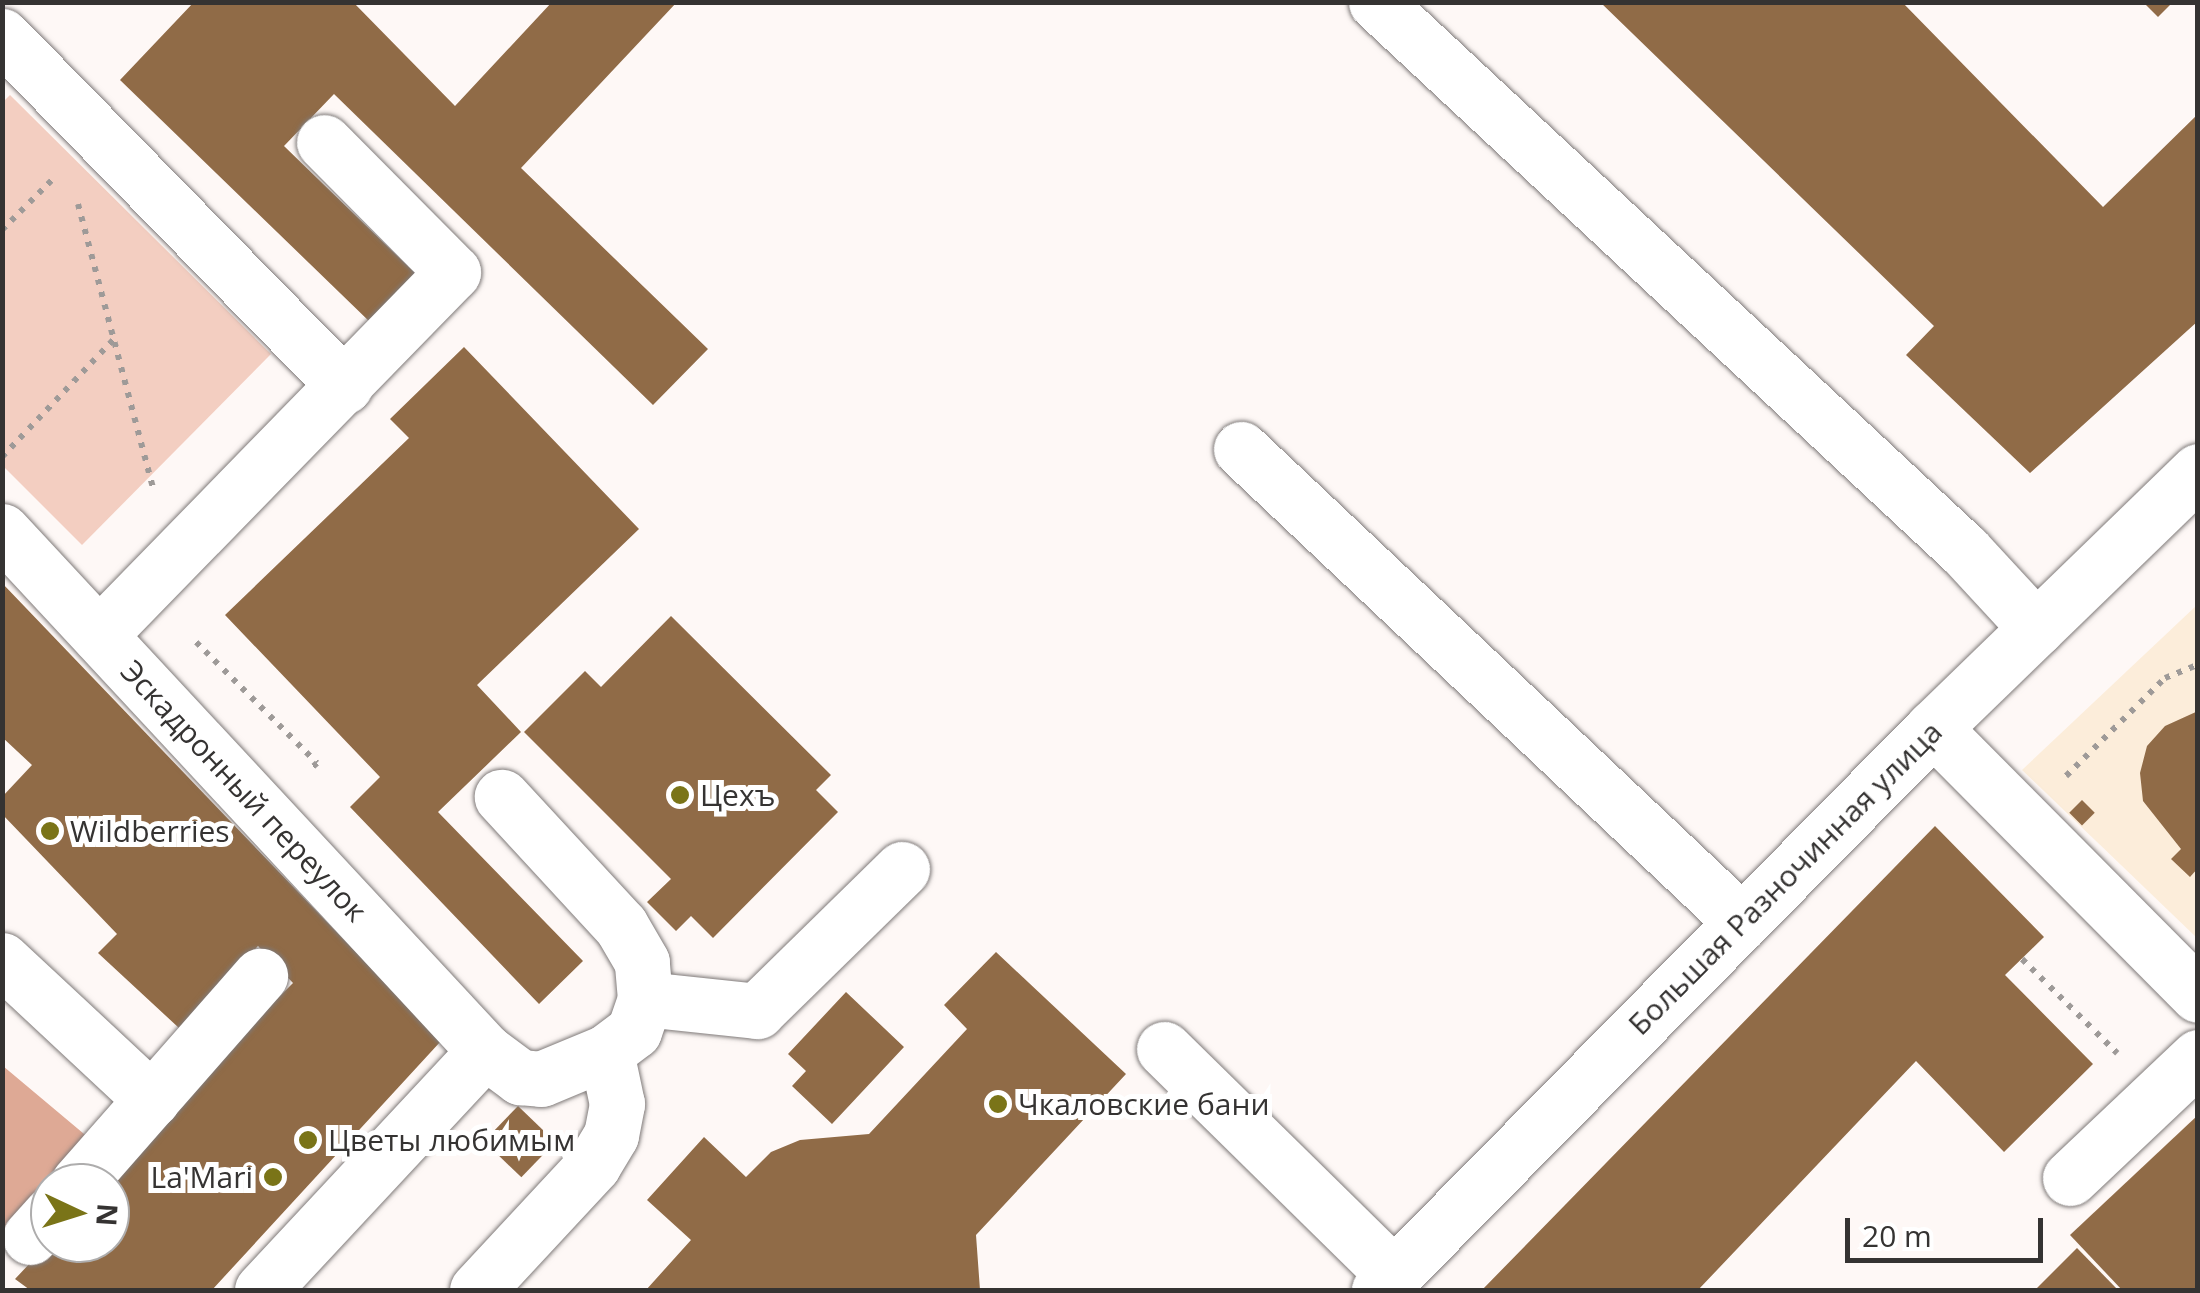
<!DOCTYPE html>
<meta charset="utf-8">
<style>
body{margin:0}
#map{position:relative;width:2200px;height:1293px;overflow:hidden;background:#fef8f6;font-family:"Open Sans",sans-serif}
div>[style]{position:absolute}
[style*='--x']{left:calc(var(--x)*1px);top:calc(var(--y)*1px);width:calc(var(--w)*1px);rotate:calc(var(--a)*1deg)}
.commercial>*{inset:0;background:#fcedda}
.green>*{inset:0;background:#f3cec1}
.forest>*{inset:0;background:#dea995}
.building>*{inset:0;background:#906b47;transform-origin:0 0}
.path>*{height:6px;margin-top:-3px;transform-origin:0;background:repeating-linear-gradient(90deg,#9e9a98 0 5px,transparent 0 13px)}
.roads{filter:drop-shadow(0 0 2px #7f7a79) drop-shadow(0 0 2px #7f7a79)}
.minor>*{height:55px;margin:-27.5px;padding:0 27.5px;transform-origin:27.5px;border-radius:27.5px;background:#fff}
.dots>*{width:28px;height:28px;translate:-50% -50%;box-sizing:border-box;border:5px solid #fff;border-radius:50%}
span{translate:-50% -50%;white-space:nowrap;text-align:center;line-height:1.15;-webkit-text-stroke:10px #fff;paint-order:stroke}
.street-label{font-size:30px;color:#353332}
.poi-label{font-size:30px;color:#353332}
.left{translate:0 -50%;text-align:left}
.right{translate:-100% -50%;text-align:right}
.frame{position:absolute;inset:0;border:5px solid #353332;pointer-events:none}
.north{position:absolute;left:30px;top:1163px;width:100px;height:100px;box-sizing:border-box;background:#fff;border:2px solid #aeadad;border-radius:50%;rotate:94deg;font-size:28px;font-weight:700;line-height:40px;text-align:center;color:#353332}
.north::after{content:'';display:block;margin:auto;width:35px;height:45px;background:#7a7418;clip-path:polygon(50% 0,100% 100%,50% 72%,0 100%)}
.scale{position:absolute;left:1845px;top:1218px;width:198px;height:45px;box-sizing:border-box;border:5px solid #353332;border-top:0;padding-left:12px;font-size:30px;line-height:35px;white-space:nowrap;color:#353332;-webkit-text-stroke:8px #fff;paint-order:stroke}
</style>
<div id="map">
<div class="commercial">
<i style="clip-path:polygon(2197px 605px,2197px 938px,2022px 770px)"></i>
</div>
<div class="green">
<i style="clip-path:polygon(10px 95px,271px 354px,82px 545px,3px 466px,2px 103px)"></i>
</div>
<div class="forest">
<i style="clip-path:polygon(3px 1066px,96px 1144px,61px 1183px,50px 1183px,50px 1196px,3px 1249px)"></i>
</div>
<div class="building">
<i style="clip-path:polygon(194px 2px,353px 2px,455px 106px,552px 2px,677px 2px,521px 168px,708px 349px,653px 405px,334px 94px,284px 146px,418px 276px,372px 324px,120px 80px)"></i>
<i style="clip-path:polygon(1600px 2px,1902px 2px,2103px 207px,2198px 114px,2198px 321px,2030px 473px,1906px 355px,1934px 326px)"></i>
<i style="clip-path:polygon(2143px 2px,2173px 2px,2158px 17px)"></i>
<i style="clip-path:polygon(464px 347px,639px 529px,477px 685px,521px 732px,438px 812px,583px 961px,539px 1004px,350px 807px,380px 777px,225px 615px,409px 438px,390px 419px)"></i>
<i style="clip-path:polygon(2px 583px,441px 1041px,212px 1290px,30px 1290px,15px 1279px,49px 1243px,110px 1243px,110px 1183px,271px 993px,277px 999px,293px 983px,258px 946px,179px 1028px,98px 953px,117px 934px,2px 814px,2px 797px,32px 765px,2px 737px)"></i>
<i style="clip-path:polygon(671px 616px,831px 775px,816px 790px,838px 812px,713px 938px,691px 916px,676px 931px,647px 902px,671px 879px,524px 732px,585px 671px,601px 687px)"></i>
<i style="clip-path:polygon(2198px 711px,2198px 868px,2190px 877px,2171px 859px,2181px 849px,2143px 801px,2140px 773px,2147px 746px,2165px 726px)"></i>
<i style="left:2082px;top:800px;width:18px;height:18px;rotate:45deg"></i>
<i style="clip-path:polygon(1935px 826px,2044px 937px,2005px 975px,2093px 1064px,2004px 1152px,1916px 1061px,1698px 1290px,1482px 1290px)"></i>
<i style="clip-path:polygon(996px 952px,1126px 1074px,976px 1235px,980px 1290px,646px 1290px,691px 1240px,647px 1200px,704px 1137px,746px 1177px,771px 1152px,800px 1140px,869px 1134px,967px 1029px,944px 1005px)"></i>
<i style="clip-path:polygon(846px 992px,904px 1047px,832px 1124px,792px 1086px,806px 1071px,788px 1054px)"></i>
<i style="left:518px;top:1106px;width:52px;height:49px;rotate:44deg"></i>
<i style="clip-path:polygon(2198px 1115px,2198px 1290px,2122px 1290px,2070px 1235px)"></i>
<i style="clip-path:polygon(2077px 1248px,2118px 1290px,2035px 1290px)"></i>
</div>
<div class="path">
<i style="--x:78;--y:204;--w:298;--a:75.2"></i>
<i style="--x:2;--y:230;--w:75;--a:-45"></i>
<i style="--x:2;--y:457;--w:163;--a:-46.5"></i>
<i style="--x:196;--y:642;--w:171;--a:45"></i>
<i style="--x:317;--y:763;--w:12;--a:138"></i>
<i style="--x:2066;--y:776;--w:139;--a:-44.7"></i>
<i style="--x:2165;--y:678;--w:35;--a:-22"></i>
<i style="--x:2022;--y:959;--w:134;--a:44.7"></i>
</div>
<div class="roads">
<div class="minor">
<i style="--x:1376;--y:2;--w:805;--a:42.99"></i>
<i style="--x:1965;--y:551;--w:105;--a:47.3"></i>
<i style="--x:2;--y:36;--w:490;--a:45.6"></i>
<i style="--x:1241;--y:449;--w:689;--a:43.35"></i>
<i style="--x:2;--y:531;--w:710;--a:47.11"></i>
<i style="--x:485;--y:1051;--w:44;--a:36.6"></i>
<i style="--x:520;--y:1077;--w:21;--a:5"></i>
<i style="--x:541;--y:1079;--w:70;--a:-22.6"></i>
<i style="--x:606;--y:1052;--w:35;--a:-37"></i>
<i style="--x:634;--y:1031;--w:34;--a:-71"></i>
<i style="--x:645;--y:999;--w:37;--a:-95"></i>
<i style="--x:642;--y:962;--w:42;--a:-120.3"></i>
<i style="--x:621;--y:926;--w:176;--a:-132.7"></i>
<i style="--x:99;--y:635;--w:507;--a:-45.72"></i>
<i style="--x:453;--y:272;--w:183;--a:-134.8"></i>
<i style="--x:1933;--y:728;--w:376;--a:45.2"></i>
<i style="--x:2;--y:960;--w:205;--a:43"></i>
<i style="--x:645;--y:999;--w:113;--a:6.1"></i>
<i style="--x:757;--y:1011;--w:203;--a:-44.4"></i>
<i style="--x:1164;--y:1049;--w:322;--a:44.5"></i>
<i style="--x:2070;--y:1178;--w:176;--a:-43.4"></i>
<i style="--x:78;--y:1183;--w:276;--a:-48.7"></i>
<i style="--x:30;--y:1237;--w:30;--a:-48"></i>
<i style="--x:262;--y:1290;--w:327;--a:-47"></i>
<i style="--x:477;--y:1290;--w:171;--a:-47.1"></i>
<i style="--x:593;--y:1165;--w:35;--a:-59"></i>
<i style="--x:611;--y:1135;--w:32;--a:-79"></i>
<i style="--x:617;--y:1104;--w:53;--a:-101.9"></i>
<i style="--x:1379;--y:1290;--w:789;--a:-45.41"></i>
<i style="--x:1933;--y:728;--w:369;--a:-44.1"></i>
</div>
</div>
<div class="dots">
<i style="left:680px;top:795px;background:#7a7418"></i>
<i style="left:50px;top:831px;background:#7a7418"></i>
<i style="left:998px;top:1104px;background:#7a7418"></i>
<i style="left:308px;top:1140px;background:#7a7418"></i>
<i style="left:273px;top:1177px;background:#7a7418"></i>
</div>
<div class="street-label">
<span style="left:244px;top:791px;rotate:47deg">Эскадронный переулок</span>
<span style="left:1785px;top:878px;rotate:-45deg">Большая Разночинная улица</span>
</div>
<div class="poi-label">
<span class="left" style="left:700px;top:795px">Цехъ</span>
<span class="left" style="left:70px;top:831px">Wildberries</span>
<span class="left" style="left:1018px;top:1104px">Чкаловские бани</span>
<span class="left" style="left:328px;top:1140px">Цветы любимым</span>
<span class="right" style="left:253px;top:1177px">La'Mari</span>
</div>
<div class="frame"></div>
<div class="north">N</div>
<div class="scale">20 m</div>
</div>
